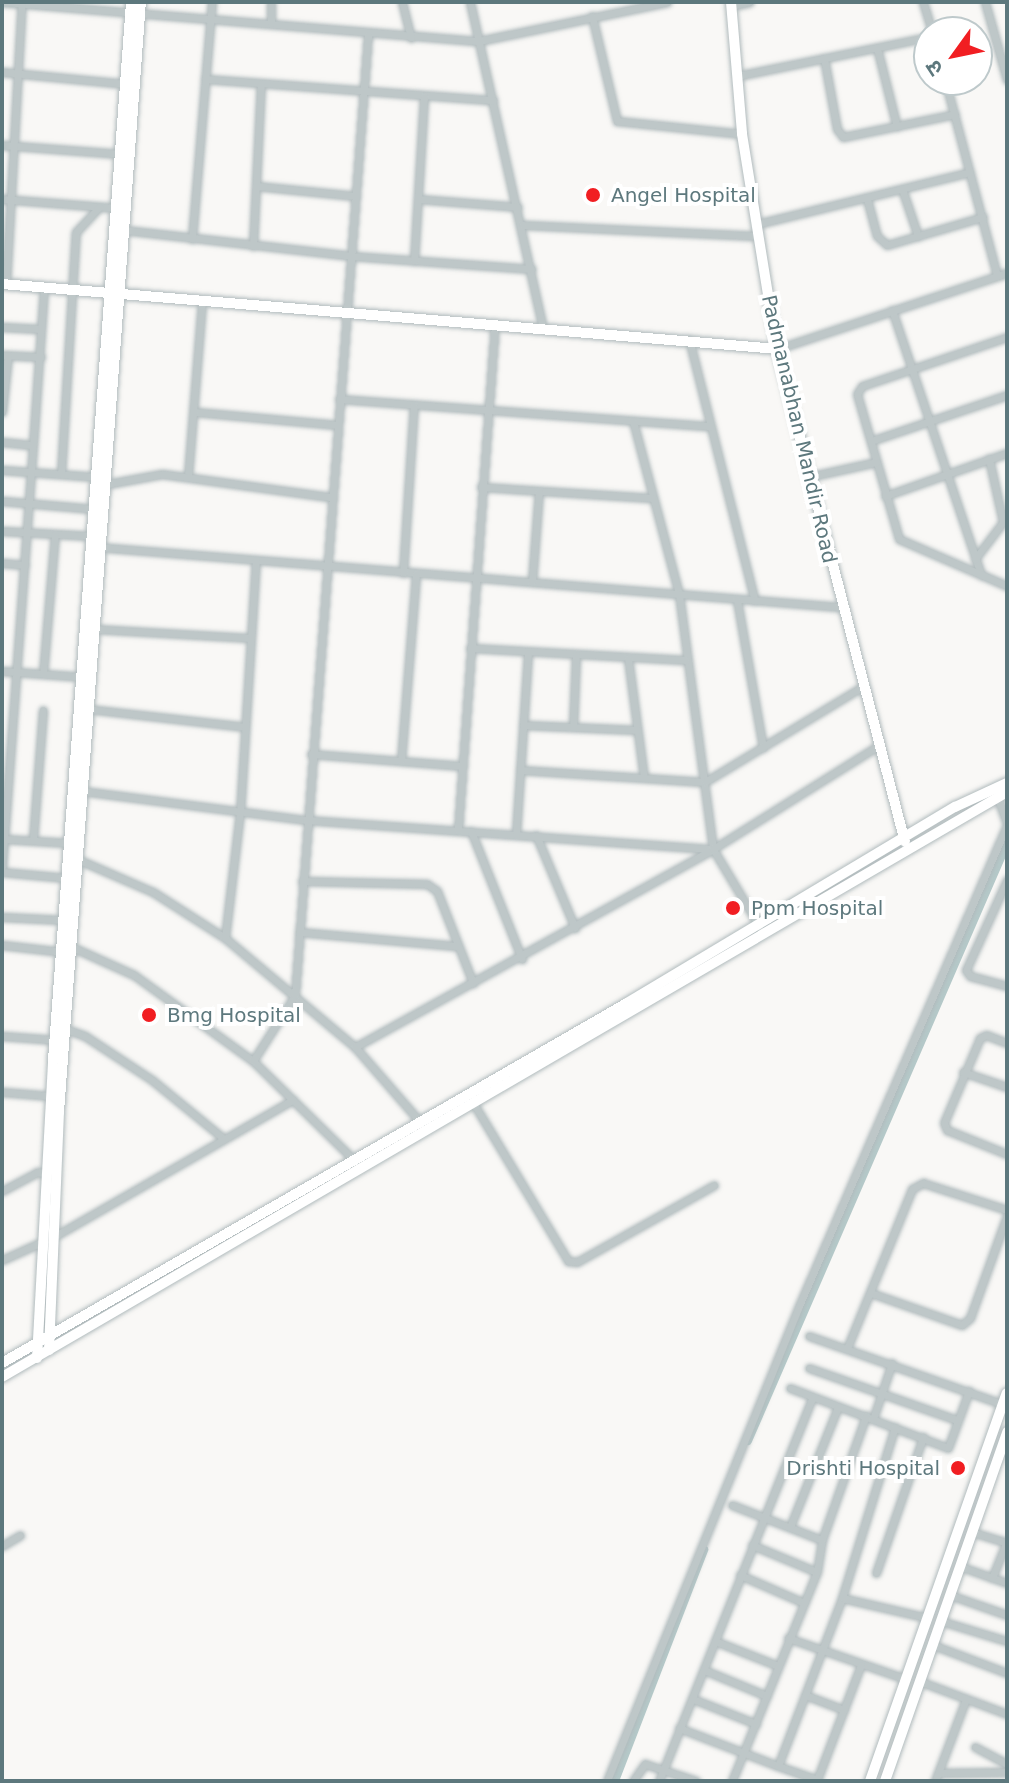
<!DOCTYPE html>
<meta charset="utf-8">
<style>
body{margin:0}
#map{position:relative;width:1009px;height:1783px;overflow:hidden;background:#f9f8f6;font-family:"DejaVu Sans","Noto Sans Devanagari",sans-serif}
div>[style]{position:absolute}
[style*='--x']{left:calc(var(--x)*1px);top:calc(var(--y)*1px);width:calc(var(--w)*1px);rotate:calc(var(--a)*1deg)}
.canal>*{height:8px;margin:-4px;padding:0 4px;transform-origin:4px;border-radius:4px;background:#b5c9c9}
.roads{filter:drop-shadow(0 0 2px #b1bbbd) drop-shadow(0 0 2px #b1bbbd)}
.street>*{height:7px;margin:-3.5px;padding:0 3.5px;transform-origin:3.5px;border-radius:3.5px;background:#bec7c8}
.secondary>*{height:10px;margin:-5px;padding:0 5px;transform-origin:5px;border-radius:5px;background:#fff}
.dots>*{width:22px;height:22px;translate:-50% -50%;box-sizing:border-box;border:4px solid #fff;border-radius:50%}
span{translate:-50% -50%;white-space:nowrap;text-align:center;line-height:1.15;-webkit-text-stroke:8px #fff;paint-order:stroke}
.poi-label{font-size:20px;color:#5d787d}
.left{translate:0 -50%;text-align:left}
.right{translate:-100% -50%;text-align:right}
.street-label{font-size:20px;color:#5d787d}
.frame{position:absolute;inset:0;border:4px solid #5d787d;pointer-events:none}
.north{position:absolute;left:913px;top:16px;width:80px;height:80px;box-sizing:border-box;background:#fff;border:2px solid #bec9cb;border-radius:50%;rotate:237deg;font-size:22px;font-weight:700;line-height:32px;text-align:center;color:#5d787d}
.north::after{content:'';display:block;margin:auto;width:28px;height:36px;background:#f11e22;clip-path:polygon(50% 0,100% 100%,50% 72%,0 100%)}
</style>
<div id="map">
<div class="canal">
<i style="--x:748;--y:1441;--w:651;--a:-66.55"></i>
<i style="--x:615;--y:1781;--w:248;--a:-68.9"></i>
</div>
<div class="roads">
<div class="street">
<i style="--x:2;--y:2;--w:479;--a:4.7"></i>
<i style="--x:479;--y:41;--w:192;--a:-11.7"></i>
<i style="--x:402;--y:2;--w:37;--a:76"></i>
<i style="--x:470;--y:2;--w:334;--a:77.4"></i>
<i style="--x:923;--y:2;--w:31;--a:73"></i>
<i style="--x:985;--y:2;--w:81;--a:74.2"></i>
<i style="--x:731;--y:6;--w:19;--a:-12"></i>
<i style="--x:592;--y:16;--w:108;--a:76.6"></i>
<i style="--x:617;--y:121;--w:126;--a:5.9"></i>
<i style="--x:271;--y:23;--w:21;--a:-90"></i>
<i style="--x:877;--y:48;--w:81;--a:75.8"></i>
<i style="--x:824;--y:58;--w:72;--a:79.6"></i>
<i style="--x:837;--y:129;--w:10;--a:53"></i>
<i style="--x:843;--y:137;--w:114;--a:-11.6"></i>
<i style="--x:2;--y:72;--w:125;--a:5.5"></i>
<i style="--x:737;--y:76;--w:196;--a:-11.5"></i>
<i style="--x:205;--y:79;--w:289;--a:4.2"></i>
<i style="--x:945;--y:80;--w:203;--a:75.1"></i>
<i style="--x:2;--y:145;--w:119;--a:4.3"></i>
<i style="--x:256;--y:186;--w:100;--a:5.8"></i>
<i style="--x:902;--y:189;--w:50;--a:71.2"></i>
<i style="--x:2;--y:199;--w:115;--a:4.5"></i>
<i style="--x:418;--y:199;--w:100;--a:4.6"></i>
<i style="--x:867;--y:199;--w:38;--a:75"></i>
<i style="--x:877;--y:236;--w:13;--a:42"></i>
<i style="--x:887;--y:245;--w:100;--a:-16.3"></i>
<i style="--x:757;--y:224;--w:219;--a:-13.7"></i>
<i style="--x:522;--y:225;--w:237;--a:2.7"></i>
<i style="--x:124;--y:230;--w:228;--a:6.5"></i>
<i style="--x:351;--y:256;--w:181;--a:4.1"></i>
<i style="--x:192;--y:239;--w:238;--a:-85.2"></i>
<i style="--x:253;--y:246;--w:162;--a:-87.2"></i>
<i style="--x:414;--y:261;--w:165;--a:-86.5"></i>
<i style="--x:6;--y:284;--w:282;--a:-86.8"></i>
<i style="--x:892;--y:310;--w:280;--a:71.4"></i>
<i style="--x:2;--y:327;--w:38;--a:3"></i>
<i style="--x:1007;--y:337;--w:153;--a:161.3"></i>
<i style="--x:862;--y:386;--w:9;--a:122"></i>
<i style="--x:857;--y:394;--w:151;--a:73.8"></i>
<i style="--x:899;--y:539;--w:118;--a:23.5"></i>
<i style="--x:689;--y:339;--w:270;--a:75.9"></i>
<i style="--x:777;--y:349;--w:242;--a:-18.3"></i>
<i style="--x:2;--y:355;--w:39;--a:3"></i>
<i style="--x:339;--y:399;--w:372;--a:4.2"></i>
<i style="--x:2;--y:412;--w:56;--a:-83.9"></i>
<i style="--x:195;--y:412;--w:143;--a:5.2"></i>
<i style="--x:633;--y:421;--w:179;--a:75.1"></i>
<i style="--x:679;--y:594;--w:257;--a:82.4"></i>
<i style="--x:713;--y:849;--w:90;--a:59.1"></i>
<i style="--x:871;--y:441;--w:144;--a:-18.7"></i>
<i style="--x:2;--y:442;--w:31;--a:6"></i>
<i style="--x:33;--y:445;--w:157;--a:-86"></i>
<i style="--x:2;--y:470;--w:95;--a:4.2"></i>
<i style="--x:61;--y:474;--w:242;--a:-86.5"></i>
<i style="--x:76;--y:232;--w:34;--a:-47"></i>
<i style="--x:188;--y:476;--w:176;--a:-85.4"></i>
<i style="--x:808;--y:477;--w:70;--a:-12.4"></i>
<i style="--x:102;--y:485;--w:61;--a:-10.4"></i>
<i style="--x:162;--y:474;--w:171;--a:7.8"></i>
<i style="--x:481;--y:487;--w:171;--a:3.7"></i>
<i style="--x:885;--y:496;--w:129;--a:-19.4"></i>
<i style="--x:2;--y:501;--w:92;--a:5"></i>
<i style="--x:2;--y:531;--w:90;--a:3.2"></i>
<i style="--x:97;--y:547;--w:745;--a:4.62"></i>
<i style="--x:975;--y:559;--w:46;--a:-52.9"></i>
<i style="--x:1003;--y:522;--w:65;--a:-102.5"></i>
<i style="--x:2;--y:563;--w:23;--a:5"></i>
<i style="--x:403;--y:573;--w:168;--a:-86.3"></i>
<i style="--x:532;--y:582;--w:91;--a:-85.6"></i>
<i style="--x:737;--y:600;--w:150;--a:80"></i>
<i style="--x:94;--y:629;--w:155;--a:3.3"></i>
<i style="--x:470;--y:648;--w:216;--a:3.2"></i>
<i style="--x:628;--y:658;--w:121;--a:82.4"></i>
<i style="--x:2;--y:671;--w:82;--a:4.2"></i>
<i style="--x:43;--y:674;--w:140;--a:-85.1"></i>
<i style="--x:88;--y:709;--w:158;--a:6.5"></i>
<i style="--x:523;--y:725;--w:114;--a:2.5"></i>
<i style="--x:573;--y:727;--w:72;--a:-87.6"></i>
<i style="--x:311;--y:754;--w:152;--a:4.5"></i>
<i style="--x:401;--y:761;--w:188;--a:-85.4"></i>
<i style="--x:520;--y:770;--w:185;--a:3.7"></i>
<i style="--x:705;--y:782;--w:184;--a:-31.2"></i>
<i style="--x:82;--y:791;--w:226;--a:7.4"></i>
<i style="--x:306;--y:820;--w:408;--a:4.1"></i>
<i style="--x:997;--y:796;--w:29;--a:70"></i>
<i style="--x:458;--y:830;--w:507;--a:-85.82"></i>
<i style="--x:471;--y:831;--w:138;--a:68.3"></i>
<i style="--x:516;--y:834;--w:181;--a:-86.2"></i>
<i style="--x:536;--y:835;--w:101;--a:67.2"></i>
<i style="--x:4;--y:839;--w:65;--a:3.5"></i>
<i style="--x:33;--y:840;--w:130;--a:-85.6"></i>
<i style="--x:77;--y:859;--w:83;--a:23.5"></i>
<i style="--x:153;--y:892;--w:85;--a:32.6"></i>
<i style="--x:225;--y:938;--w:170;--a:40"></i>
<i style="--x:355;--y:1047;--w:101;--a:49"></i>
<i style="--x:2;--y:867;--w:423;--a:-85.8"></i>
<i style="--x:2;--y:872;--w:65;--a:5.3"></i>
<i style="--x:1007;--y:880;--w:99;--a:114.5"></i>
<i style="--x:966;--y:970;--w:7;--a:56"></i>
<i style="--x:970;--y:976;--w:38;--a:15"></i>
<i style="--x:302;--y:881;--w:125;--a:1.4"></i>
<i style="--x:427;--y:884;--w:12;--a:35"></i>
<i style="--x:437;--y:891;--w:99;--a:68.6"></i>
<i style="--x:2;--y:917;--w:62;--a:2.8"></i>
<i style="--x:299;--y:932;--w:158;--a:5.1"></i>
<i style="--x:225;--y:938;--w:126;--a:-83.2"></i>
<i style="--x:240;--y:813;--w:253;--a:-86.4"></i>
<i style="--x:2;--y:945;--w:61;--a:6.5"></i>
<i style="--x:72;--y:947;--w:68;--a:24.3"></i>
<i style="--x:134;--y:975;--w:147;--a:35.9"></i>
<i style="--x:253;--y:1061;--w:146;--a:44.4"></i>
<i style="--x:66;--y:1029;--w:20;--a:20"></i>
<i style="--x:85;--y:1036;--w:80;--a:33.3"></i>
<i style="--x:152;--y:1080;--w:93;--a:39.3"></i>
<i style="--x:2;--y:1036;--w:54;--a:4.2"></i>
<i style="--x:1007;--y:1043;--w:22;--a:-159"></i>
<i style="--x:986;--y:1035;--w:7;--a:153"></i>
<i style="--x:980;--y:1038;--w:92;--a:113"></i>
<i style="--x:944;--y:1123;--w:8;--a:67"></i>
<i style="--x:947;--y:1130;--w:65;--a:21.8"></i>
<i style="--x:355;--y:1047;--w:409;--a:-28.9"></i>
<i style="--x:713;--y:849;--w:195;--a:-32"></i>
<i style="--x:253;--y:1061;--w:78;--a:-57.5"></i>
<i style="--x:295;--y:995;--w:963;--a:-85.65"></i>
<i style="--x:963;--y:1072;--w:46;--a:18.8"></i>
<i style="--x:2;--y:1092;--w:49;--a:4.7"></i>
<i style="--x:472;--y:1101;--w:187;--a:59"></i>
<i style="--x:568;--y:1261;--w:9;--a:6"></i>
<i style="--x:577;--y:1262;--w:157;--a:-29.3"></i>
<i style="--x:2;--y:1191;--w:40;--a:-28"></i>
<i style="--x:37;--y:1172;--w:13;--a:9"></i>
<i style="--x:2;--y:1260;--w:60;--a:-24.4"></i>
<i style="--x:57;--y:1235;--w:272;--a:-29.8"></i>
<i style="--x:871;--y:1293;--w:96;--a:19.4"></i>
<i style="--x:962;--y:1325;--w:11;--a:-41"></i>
<i style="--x:970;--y:1318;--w:109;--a:-70.1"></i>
<i style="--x:809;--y:1336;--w:208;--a:19.4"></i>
<i style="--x:848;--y:1346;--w:170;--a:-67.8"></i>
<i style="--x:912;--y:1189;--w:13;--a:-29"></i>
<i style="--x:923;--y:1183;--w:88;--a:17.8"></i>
<i style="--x:809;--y:1368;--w:157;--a:19.4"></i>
<i style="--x:790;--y:1388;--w:169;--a:20.8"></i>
<i style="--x:948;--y:1448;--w:61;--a:-69.8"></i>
<i style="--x:873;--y:1419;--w:59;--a:-71.3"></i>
<i style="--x:732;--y:1505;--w:97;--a:21.3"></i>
<i style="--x:790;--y:1527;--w:129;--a:-68.2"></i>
<i style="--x:972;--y:1532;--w:37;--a:17"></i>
<i style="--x:752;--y:1545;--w:70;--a:22.6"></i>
<i style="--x:2;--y:1546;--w:21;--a:-31"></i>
<i style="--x:959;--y:1566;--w:51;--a:19.5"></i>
<i style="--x:876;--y:1573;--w:144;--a:-70.9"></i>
<i style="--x:740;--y:1575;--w:70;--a:23.6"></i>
<i style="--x:992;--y:1578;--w:38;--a:-68"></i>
<i style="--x:950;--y:1595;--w:60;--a:19.3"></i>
<i style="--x:842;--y:1598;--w:88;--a:13.1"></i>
<i style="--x:941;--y:1621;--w:69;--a:16.9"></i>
<i style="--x:788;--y:1638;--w:125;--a:19.2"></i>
<i style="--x:715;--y:1641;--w:68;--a:21.6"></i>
<i style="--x:933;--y:1645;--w:79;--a:20.7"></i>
<i style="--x:704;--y:1670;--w:68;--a:22.4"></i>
<i style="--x:919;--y:1681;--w:94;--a:20.6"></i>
<i style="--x:805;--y:1695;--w:42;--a:21"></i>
<i style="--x:693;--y:1699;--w:68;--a:21.6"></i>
<i style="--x:679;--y:1728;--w:106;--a:21"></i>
<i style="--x:778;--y:1766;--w:180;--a:-69.1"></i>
<i style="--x:842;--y:1598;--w:179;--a:-72.8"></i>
<i style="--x:975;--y:1747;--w:36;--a:28"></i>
<i style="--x:778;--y:1766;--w:42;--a:19.3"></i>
<i style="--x:938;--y:1773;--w:69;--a:-0.8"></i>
<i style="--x:817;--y:1780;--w:123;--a:-69.1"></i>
<i style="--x:607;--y:1781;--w:512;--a:-67.99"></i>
<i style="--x:799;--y:1306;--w:524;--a:-66.61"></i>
<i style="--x:633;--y:1781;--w:21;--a:-55"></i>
<i style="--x:645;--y:1764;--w:54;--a:18.4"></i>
<i style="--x:659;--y:1781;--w:412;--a:-68.2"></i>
<i style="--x:732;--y:1781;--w:226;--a:-67.9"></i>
<i style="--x:817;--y:1572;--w:32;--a:-81"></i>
<i style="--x:822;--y:1540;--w:132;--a:-70.5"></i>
<i style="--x:935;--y:1781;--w:88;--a:-69.3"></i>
</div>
<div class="secondary">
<i style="--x:731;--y:2;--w:132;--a:85.2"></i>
<i style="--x:742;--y:134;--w:218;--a:80.8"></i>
<i style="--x:777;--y:349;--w:509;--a:75.45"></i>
<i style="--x:2;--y:284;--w:778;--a:4.79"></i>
<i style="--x:49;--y:1350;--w:238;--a:-87.6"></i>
<i style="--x:59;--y:1112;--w:1113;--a:-85.78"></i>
<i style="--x:37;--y:1358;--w:298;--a:-86.9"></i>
<i style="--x:53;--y:1060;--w:1061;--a:-85.78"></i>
<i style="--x:2;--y:1363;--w:721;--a:-29.94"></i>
<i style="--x:627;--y:1003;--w:382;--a:-30.9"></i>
<i style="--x:955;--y:807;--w:57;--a:-24.8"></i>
<i style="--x:2;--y:1377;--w:1163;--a:-30.2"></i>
<i style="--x:870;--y:1781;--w:411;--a:-70.6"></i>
<i style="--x:885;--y:1781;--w:370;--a:-70.7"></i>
</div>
</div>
<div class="dots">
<i style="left:593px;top:195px;background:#f11e22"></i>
<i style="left:733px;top:908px;background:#f11e22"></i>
<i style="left:149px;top:1015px;background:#f11e22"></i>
<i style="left:958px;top:1468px;background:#f11e22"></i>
</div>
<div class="poi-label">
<span class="left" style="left:611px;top:195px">Angel Hospital</span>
<span class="left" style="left:751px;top:908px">Ppm Hospital</span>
<span class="left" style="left:167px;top:1015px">Bmg Hospital</span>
<span class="right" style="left:940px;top:1468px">Drishti Hospital</span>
</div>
<div class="street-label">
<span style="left:799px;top:429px;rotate:77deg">Padmanabhan Mandir Road</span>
</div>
<div class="frame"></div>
<div class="north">उ</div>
</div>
